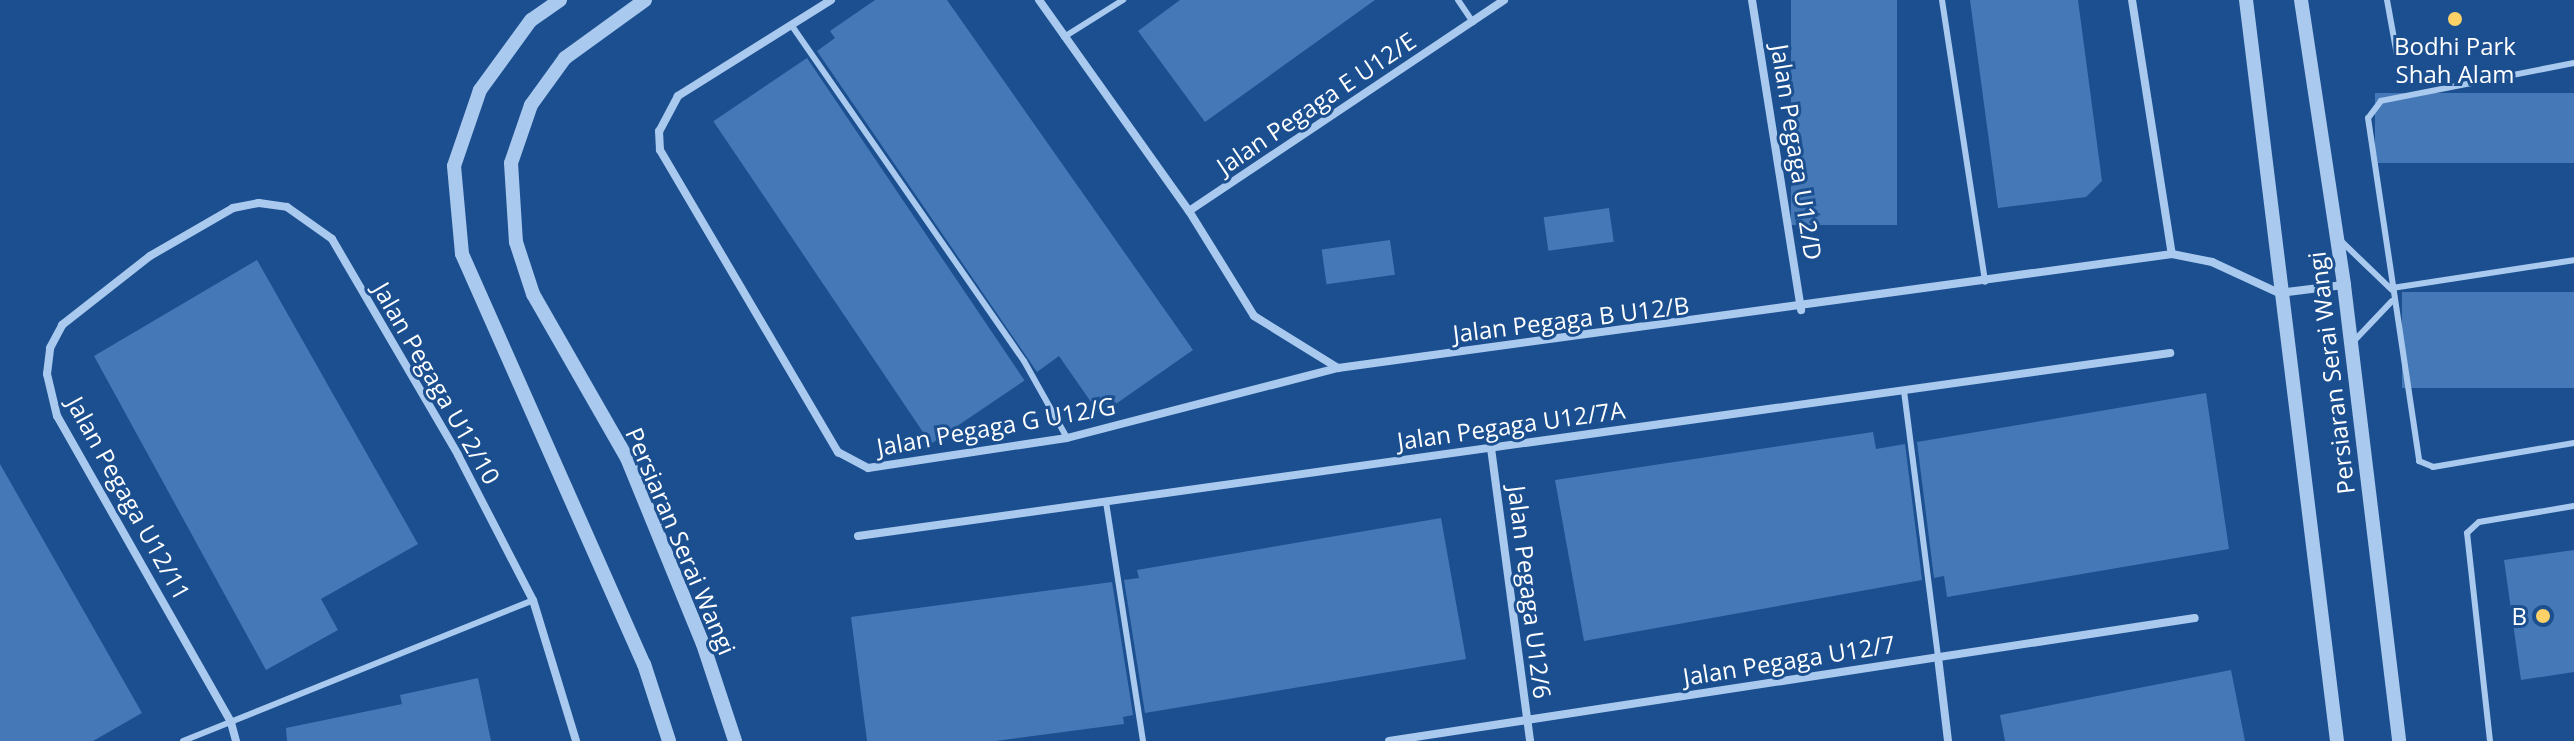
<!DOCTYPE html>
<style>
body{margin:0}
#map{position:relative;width:2574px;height:741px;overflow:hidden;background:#1b4f8f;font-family:"Open Sans",sans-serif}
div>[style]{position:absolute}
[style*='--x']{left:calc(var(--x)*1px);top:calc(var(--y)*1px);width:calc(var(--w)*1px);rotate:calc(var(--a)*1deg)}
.building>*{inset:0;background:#4478b7;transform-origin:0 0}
.service>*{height:6px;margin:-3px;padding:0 3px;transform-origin:3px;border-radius:3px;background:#a9c9ee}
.minor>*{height:8px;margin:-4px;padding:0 4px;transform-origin:4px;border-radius:4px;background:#a9c9ee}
.tertiary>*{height:14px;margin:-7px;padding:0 7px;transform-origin:7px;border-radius:7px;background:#a9c9ee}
.dots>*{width:22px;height:22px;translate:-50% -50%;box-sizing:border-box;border:4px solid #1b4f8f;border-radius:50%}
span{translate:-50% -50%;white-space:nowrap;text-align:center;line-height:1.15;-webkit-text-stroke:6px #1b4f8f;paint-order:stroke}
.poi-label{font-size:24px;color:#fff}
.right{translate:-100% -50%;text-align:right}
.street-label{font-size:24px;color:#fff}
</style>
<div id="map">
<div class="building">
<i style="clip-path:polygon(875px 0,947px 0,1193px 350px,1100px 415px,1059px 356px,1037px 372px,817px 51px,835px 38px,830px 31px)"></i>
<i style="clip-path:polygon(1180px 0,1375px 0,1205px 122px,1138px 31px)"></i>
<i style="left:1791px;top:0;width:106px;height:225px"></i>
<i style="clip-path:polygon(1970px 0,2078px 0,2102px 181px,2086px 197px,1998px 208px)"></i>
<i style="left:807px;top:58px;width:389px;height:113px;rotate:56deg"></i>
<i style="left:2574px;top:93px;width:70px;height:199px;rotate:90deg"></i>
<i style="left:1609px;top:208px;width:34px;height:66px;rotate:82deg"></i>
<i style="left:1390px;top:240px;width:35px;height:69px;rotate:82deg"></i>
<i style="clip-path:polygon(257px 260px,418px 544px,321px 599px,338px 630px,266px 670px,94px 356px)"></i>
<i style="left:2574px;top:292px;width:96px;height:172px;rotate:90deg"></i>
<i style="clip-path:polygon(2206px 393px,2229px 549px,1947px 597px,1944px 576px,1934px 578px,1917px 442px)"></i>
<i style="clip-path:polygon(1873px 432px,1876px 449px,1905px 444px,1922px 580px,1584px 641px,1555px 480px)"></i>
<i style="clip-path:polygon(0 464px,142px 713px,93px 741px,0 741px)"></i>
<i style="clip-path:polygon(1441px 518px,1466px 659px,1145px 713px,1124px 580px,1139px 578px,1137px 570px)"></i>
<i style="clip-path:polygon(2574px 550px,2574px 672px,2521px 680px,2504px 560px)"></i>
<i style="clip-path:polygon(1112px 582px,1133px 715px,1123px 717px,1124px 724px,996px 741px,867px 741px,851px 617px)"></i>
<i style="clip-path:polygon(2231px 670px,2245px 741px,2005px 741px,2000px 715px)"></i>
<i style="clip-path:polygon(478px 678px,491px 741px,287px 741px,286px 728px,402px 704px,400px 695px)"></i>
</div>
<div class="service">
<i style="--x:1458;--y:0;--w:27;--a:56"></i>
<i style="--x:1942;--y:0;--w:285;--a:81.3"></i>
<i style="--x:2387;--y:0;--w:56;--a:79.7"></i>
<i style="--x:792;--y:26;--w:407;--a:55.3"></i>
<i style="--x:1024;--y:361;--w:88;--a:60.8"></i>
<i style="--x:1064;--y:37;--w:70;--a:-32.1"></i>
<i style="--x:2574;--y:63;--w:197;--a:168.9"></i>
<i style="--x:2381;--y:101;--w:21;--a:127"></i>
<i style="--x:2368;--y:118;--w:347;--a:81.5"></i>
<i style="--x:2419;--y:461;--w:15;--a:23"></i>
<i style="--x:2433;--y:467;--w:143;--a:-9.7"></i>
<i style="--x:2340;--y:240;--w:72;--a:43.9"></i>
<i style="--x:2392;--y:288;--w:184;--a:-8.7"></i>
<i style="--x:2354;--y:341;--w:55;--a:-46.5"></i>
<i style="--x:1904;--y:391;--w:268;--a:82.7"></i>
<i style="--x:1106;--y:502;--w:242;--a:81.2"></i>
<i style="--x:183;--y:741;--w:377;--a:-21.9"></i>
<i style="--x:2490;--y:741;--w:209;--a:-96.3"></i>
<i style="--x:2467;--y:533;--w:16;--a:-43"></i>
<i style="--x:2479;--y:522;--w:96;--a:-9.6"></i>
</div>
<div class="minor">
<i style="--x:831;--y:0;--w:181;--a:147.9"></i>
<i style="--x:678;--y:96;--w:40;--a:118"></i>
<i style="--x:659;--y:131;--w:19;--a:87"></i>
<i style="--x:660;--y:150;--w:351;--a:59.5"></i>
<i style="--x:838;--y:452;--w:34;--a:28"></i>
<i style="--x:868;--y:468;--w:201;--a:-8.6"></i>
<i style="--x:1067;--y:438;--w:280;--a:-14.5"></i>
<i style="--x:1338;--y:368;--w:842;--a:-7.78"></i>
<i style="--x:2172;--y:254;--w:41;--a:11.3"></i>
<i style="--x:2212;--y:262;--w:74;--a:24.8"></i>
<i style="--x:2279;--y:293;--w:65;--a:-7"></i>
<i style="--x:1039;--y:0;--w:259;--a:54.6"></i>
<i style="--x:1189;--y:211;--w:123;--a:58.2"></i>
<i style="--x:1254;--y:316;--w:99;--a:31.8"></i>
<i style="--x:1752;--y:0;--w:314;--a:81"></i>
<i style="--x:2132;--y:0;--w:257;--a:81.1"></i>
<i style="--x:1189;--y:211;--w:379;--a:-33.8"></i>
<i style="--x:1491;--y:448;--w:296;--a:82.4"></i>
<i style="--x:858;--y:536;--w:1325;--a:-7.94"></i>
<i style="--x:1938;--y:657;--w:85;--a:83.2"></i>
<i style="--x:236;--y:741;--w:20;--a:-105"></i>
<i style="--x:231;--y:722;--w:352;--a:-119.6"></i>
<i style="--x:57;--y:416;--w:43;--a:-103.4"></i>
<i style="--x:47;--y:374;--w:26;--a:-83"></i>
<i style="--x:50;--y:348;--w:26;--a:-62"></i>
<i style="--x:62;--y:325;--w:112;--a:-38.1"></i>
<i style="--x:150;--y:256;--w:96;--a:-30"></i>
<i style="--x:233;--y:208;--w:26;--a:-11"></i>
<i style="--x:259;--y:203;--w:28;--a:8"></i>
<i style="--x:287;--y:207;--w:55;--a:35.4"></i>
<i style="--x:332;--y:239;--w:250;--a:59.7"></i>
<i style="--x:458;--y:455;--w:163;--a:62.7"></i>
<i style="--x:533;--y:600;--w:147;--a:73"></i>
<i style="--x:1389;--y:741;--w:815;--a:-8.68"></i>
</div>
<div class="tertiary">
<i style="--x:560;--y:0;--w:35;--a:145"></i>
<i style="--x:531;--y:20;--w:87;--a:126.1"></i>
<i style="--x:480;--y:90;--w:80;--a:108.9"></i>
<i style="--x:454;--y:166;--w:88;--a:84.8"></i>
<i style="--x:462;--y:254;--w:449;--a:66.1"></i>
<i style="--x:644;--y:664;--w:81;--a:72"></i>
<i style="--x:645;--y:0;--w:99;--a:144.1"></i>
<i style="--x:565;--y:58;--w:58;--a:125.9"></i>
<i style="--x:531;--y:105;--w:61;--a:109"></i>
<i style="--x:511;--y:163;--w:79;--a:86.4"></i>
<i style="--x:516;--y:242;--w:55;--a:71.9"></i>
<i style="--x:533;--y:294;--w:189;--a:60.2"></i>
<i style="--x:627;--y:458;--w:201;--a:67.8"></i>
<i style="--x:703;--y:644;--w:102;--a:71.7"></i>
<i style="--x:2246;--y:0;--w:747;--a:83"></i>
<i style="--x:2301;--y:0;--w:288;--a:81.4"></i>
<i style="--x:2344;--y:285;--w:459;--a:83.1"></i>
</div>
<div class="dots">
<i style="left:2455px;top:19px;background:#ffd166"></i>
<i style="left:2543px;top:616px;background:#ffd166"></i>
</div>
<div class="poi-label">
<span style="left:2455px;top:60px">Bodhi Park<br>Shah Alam</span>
<span class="right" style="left:2527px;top:616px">B</span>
</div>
<div class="street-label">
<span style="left:1316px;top:103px;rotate:-34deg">Jalan Pegaga E U12/E</span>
<span style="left:1797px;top:152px;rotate:81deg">Jalan Pegaga U12/D</span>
<span style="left:1571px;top:319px;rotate:-7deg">Jalan Pegaga B U12/B</span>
<span style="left:2331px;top:373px;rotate:-97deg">Persiaran Serai Wangi</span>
<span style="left:437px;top:383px;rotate:60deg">Jalan Pegaga U12/10</span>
<span style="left:1511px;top:425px;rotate:-8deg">Jalan Pegaga U12/7A</span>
<span style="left:996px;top:426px;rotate:-10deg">Jalan Pegaga G U12/G</span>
<span style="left:129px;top:498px;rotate:61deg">Jalan Pegaga U12/11</span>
<span style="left:681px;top:541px;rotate:67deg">Persiaran Serai Wangi</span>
<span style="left:1530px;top:592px;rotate:83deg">Jalan Pegaga U12/6</span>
<span style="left:1789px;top:660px;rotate:-9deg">Jalan Pegaga U12/7</span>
</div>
</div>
